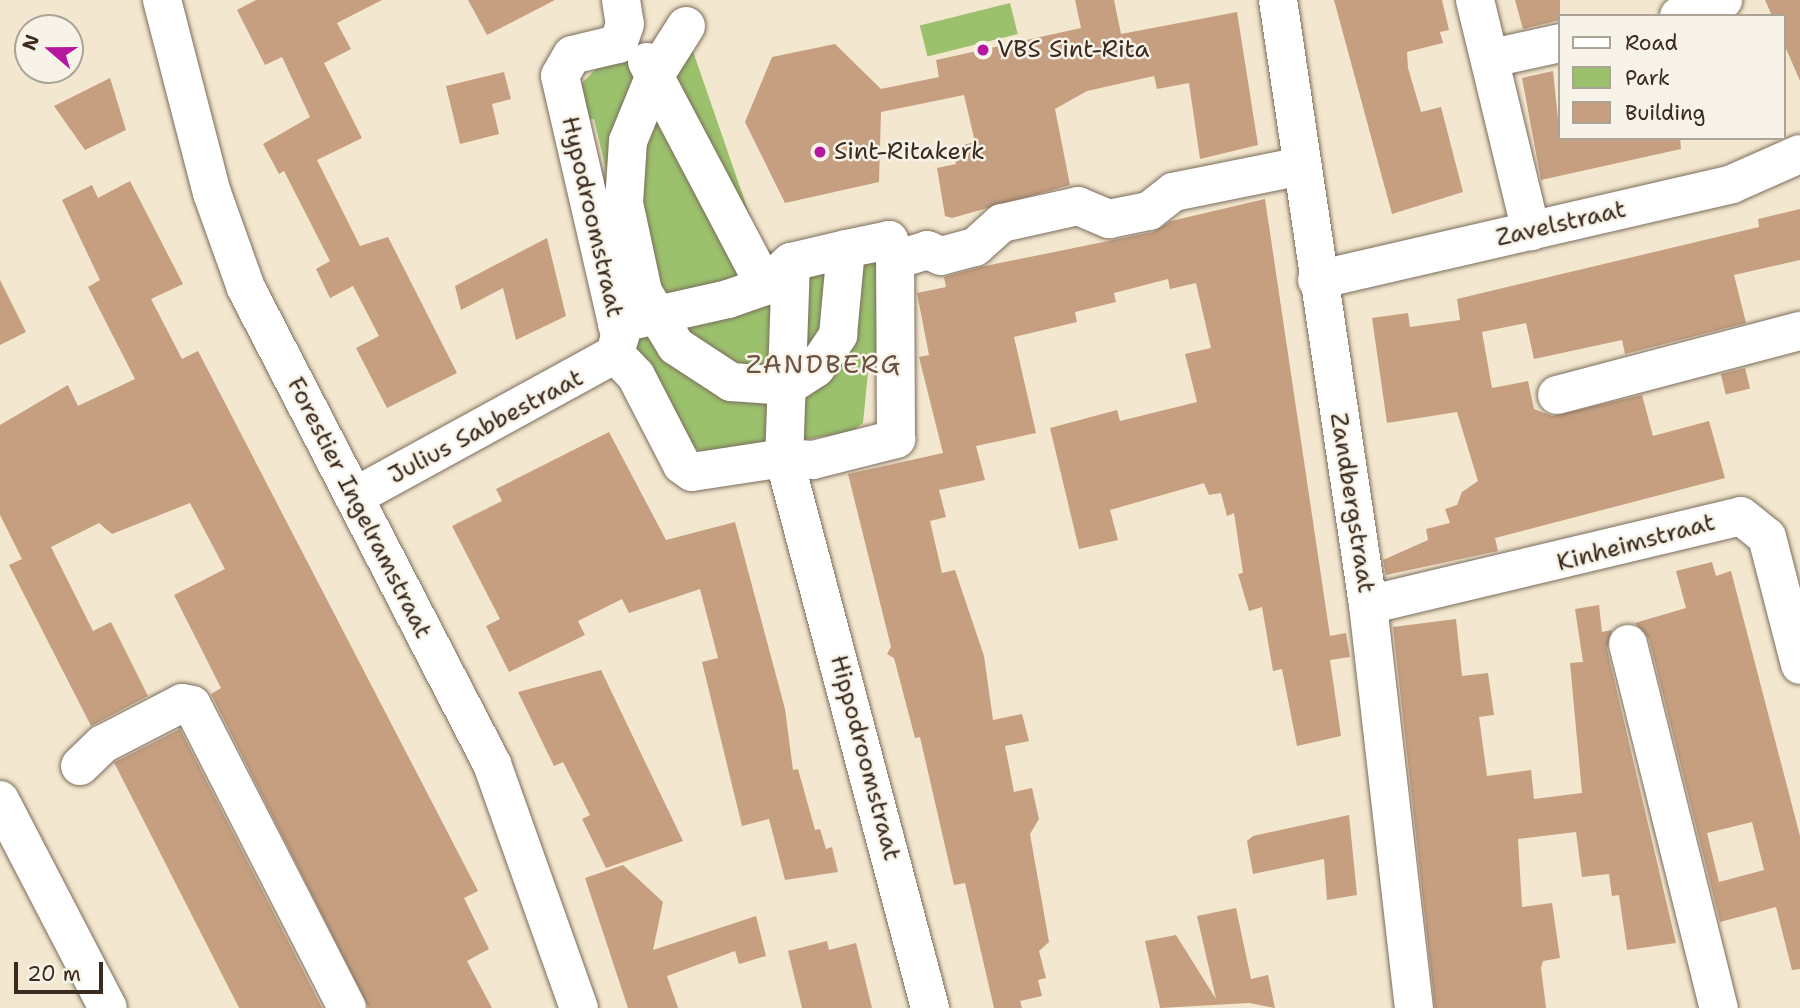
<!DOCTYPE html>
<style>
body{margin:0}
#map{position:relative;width:1800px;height:1008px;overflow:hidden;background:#f3e7cf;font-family:"Shantell Sans",sans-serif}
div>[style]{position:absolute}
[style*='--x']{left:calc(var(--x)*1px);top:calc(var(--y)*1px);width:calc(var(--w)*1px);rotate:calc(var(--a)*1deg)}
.green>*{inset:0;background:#9bc16d;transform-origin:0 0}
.building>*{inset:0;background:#c69f81;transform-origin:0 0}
.roads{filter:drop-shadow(0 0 2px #7b6c5c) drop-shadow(0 0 2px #7b6c5c)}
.minor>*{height:38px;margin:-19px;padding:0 19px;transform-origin:19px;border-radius:19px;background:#fff}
.major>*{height:38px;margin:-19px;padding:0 19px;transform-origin:19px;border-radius:19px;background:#fff}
.dots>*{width:19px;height:19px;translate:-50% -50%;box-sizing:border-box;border:4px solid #f7f3e8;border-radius:50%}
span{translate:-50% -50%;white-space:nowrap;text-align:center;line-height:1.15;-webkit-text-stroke:5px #f7f3e8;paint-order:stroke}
.poi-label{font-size:24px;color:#3b2a1e}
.left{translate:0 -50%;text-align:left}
.street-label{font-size:24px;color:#3b2a1e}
.neighbourhood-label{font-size:26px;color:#6c5341;letter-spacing:2px}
.legend{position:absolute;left:1558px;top:14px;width:228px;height:126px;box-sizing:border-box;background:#f7f3e8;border:2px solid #aca397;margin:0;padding:9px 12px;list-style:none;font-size:21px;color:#3b2a1e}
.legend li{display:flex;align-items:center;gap:14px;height:35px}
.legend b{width:35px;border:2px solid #aca397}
.north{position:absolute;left:14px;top:14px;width:70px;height:70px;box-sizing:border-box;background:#f7f3e8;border:2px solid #aca397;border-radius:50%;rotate:290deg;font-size:19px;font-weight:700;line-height:28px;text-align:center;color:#3b2a1e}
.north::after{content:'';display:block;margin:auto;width:24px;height:32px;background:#b5179e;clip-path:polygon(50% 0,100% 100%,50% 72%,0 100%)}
.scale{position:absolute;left:14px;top:962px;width:89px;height:32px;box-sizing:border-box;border:4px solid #3b2a1e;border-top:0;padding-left:9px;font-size:21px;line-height:24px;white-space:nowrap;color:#3b2a1e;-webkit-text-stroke:5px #f7f3e8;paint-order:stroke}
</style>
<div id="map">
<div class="green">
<i style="left:1010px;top:3px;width:32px;height:93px;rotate:76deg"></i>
<i style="clip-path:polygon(687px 34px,760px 245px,785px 259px,893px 234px,883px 361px,868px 373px,863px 423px,851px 432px,709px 455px,687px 444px,629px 357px,625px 249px,594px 119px,582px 120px,581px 84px,597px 68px,634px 61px,649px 45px)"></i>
</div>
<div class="building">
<i style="clip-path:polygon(256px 0,382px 0,337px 23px,351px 49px,324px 63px,362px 138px,317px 160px,360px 246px,388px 237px,457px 373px,387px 408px,356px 348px,379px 336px,353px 286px,330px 298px,316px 269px,330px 261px,284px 171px,279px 174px,263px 144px,310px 117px,282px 57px,265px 65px,237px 10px)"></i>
<i style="clip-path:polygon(468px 0,555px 0,487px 35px)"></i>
<i style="clip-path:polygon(1075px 0,1114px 0,1121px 34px,1237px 12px,1258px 145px,1200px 159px,1189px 83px,1157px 89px,1154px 76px,1087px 91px,1055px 109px,1070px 185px,952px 218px,945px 216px,937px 168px,956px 164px,952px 148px,975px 142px,964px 95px,881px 112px,879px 182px,785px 203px,745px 122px,772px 57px,835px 44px,881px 89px,939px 77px,936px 60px,1081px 28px)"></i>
<i style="clip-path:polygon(1334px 0,1442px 0,1449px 30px,1440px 32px,1443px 43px,1407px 52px,1408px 68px,1421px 112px,1441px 107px,1463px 192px,1392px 214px)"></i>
<i style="clip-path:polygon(1515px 0,1560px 0,1560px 20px,1523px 29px)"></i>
<i style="clip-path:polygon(1765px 0,1800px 0,1800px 81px,1784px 44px,1784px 16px,1772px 16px)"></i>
<i style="clip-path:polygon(1553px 71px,1560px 138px,1680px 138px,1681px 149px,1541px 180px,1522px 78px)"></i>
<i style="clip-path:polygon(504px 72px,511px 99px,492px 104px,499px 134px,460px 144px,446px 86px)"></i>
<i style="clip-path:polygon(110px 78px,126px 130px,85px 150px,54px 106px)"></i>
<i style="clip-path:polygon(130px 181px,183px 284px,151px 299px,182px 359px,198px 351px,478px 891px,464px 898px,489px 949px,467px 961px,492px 1008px,369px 1008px,211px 694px,221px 688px,174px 595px,225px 569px,190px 503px,112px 534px,99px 523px,51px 547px,93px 631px,111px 622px,148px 696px,91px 726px,9px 565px,22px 559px,0 515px,0 425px,68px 385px,78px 406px,135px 379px,88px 287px,100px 280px,62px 200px,92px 185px,98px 198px)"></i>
<i style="clip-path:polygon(1265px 199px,1330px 636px,1346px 633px,1350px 657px,1330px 660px,1341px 736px,1297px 746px,1282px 669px,1273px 671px,1262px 607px,1249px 611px,1238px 574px,1243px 573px,1234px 513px,1227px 516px,1221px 493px,1209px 495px,1204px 483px,1110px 510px,1118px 540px,1079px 549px,1050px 428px,1117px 410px,1120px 421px,1197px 402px,1185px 354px,1211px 348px,1196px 283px,1170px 289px,1168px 279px,1114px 293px,1116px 302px,1075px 312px,1077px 322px,1014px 337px,1036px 433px,976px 446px,985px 480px,939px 490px,946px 517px,930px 521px,942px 573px,955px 570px,984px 656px,993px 720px,1022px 714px,1029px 741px,1005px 746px,1014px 792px,1032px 788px,1039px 819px,1030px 834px,1049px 942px,1039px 951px,1046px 978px,1038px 980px,1042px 996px,1020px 1001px,1022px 1008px,994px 1008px,965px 883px,954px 885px,920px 737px,915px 738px,894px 658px,887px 654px,891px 647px,848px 474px,943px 453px,919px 357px,929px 355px,917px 293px,946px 287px,944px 277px,985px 266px,1153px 232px,1171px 221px)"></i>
<i style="clip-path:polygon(1800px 209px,1800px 260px,1734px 275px,1746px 323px,1625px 354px,1622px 340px,1534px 359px,1526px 323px,1482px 332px,1492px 388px,1528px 381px,1534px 409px,1552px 416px,1642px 395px,1653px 436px,1709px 421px,1725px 478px,1495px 538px,1498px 551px,1386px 575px,1383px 560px,1428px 540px,1426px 529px,1450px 523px,1445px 509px,1457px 505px,1462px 492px,1478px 481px,1457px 412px,1387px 423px,1372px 318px,1408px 313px,1410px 327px,1460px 320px,1457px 299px,1759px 227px,1758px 219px)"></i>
<i style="clip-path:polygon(547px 238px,566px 316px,516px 340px,503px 288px,461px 310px,455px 286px)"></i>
<i style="clip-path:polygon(0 280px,26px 332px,0 345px)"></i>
<i style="left:1745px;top:368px;width:21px;height:25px;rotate:76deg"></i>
<i style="clip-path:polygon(609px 432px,666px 540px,735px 522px,785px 709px,793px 770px,798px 769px,815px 830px,820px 829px,826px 849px,832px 847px,838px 872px,785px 880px,769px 819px,742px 826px,702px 662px,718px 658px,700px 589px,629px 613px,622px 599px,578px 621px,585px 635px,509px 672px,486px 626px,500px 619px,452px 526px,502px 501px,496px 489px)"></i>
<i style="clip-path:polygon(evenodd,1712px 562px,1716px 576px,1731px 571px,1800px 836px,1800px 969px,1792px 970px,1776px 907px,1720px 922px,1649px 639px,1635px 623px,1686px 608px,1676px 571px,1712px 562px,1752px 822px,1764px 870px,1719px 882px,1707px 833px,1752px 822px)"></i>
<i style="clip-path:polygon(1599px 605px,1602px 632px,1612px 630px,1607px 649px,1676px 943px,1627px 950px,1619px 895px,1612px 896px,1609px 874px,1582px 877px,1576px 832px,1518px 839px,1522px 907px,1552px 903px,1560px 958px,1543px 961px,1541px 968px,1546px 1008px,1435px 1008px,1393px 627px,1456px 619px,1462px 676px,1488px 673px,1494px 715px,1479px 717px,1487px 776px,1531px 770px,1534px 799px,1582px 793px,1570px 663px,1583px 662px,1575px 609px)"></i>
<i style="clip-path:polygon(601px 670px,683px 841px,606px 868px,582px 819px,590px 815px,563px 762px,554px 766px,518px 692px)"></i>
<i style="left:180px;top:729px;width:313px;height:74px;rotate:63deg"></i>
<i style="clip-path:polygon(1349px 815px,1357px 895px,1327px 900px,1324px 859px,1253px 874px,1247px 841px,1253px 836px)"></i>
<i style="clip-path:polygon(623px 865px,663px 902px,653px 950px,756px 916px,766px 956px,739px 964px,735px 951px,667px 976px,678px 1008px,628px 1008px,585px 878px)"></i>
<i style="clip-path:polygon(1236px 908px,1251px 979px,1268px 975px,1275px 1008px,1249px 1003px,1160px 1008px,1145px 941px,1176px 935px,1216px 999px,1197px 916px)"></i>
<i style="clip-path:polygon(827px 941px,829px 950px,856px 943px,872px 1008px,802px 1008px,788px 951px)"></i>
</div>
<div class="roads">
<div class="minor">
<i style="--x:162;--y:0;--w:199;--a:75.5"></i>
<i style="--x:212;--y:193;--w:101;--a:70.3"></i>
<i style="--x:246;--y:288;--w:536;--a:62.67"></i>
<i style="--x:492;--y:764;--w:259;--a:70.4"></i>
<i style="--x:621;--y:0;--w:24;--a:81"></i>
<i style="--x:625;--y:24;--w:21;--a:109"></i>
<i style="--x:618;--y:44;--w:47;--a:166.6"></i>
<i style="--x:572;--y:55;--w:24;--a:120"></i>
<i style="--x:560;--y:76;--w:267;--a:77"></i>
<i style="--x:620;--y:336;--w:19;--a:106"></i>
<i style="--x:615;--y:354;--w:30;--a:46"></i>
<i style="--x:636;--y:376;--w:100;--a:62.7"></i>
<i style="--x:682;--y:465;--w:12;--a:35"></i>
<i style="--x:692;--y:472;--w:93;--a:-8.7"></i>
<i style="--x:784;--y:458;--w:569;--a:75.13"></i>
<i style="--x:1278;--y:0;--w:612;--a:81.54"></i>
<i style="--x:1368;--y:605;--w:406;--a:83.5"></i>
<i style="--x:1475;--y:0;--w:238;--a:76.4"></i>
<i style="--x:1679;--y:16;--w:47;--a:-20"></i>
<i style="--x:686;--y:26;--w:58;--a:122.3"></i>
<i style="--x:655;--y:75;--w:71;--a:112.2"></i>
<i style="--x:628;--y:141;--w:62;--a:93.7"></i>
<i style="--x:624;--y:203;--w:91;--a:77.9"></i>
<i style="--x:643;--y:292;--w:63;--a:58.6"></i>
<i style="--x:676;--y:346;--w:66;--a:33.2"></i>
<i style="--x:731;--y:382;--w:57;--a:4"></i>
<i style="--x:788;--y:386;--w:33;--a:-33"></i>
<i style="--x:816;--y:368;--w:40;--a:-56"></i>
<i style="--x:838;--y:335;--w:86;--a:-84.7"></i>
<i style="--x:1492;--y:58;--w:70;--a:-12.4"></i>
<i style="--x:647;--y:62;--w:253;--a:62.2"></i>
<i style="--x:791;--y:262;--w:196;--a:92"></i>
<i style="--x:784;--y:458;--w:29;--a:4"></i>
<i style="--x:813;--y:460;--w:86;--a:-14.2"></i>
<i style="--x:896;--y:439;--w:179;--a:-90.3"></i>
<i style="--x:1317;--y:280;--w:426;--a:-13"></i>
<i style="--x:1732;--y:184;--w:74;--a:-23.8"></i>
<i style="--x:617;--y:324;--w:114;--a:-12.7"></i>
<i style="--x:728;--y:299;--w:39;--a:-19"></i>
<i style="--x:765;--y:286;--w:35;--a:-43"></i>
<i style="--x:791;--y:262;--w:57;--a:-13.3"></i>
<i style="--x:846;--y:249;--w:44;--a:-11.8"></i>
<i style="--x:889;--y:240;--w:21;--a:73"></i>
<i style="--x:895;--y:260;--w:34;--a:-17"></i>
<i style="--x:927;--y:250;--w:15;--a:23"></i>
<i style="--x:941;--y:256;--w:35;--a:-15"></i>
<i style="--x:975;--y:247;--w:36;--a:-42"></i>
<i style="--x:1002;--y:223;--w:78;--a:-12.6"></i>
<i style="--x:1078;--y:206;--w:34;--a:23"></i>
<i style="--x:1109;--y:219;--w:41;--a:-11.3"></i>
<i style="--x:1149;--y:211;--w:31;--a:-38"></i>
<i style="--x:1173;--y:192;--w:132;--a:-11.4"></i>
<i style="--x:1557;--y:395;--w:251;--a:-14.8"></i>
<i style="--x:354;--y:497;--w:298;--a:-28.7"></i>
<i style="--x:1368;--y:605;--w:383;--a:-13.4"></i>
<i style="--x:1741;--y:516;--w:33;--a:39"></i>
<i style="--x:1767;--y:537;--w:132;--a:75.5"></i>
<i style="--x:1628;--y:644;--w:375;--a:76"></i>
<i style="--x:80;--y:766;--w:32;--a:-44"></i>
<i style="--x:103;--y:744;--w:89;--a:-27.4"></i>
<i style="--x:182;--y:703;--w:10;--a:11"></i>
<i style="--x:192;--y:705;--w:340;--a:62.9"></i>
</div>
<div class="major">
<i style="--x:0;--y:800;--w:234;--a:62.6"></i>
</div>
</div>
<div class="dots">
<i style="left:983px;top:50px;background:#b5179e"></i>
<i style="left:820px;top:152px;background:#b5179e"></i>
</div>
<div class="poi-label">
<span class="left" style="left:997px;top:50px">VBS Sint-Rita</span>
<span class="left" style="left:834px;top:152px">Sint-Ritakerk</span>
</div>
<div class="street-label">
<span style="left:592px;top:217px;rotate:77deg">Hypodroomstraat</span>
<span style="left:1561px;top:224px;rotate:-13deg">Zavelstraat</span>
<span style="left:486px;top:427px;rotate:-28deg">Julius Sabbestraat</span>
<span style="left:1352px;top:503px;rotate:81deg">Zandbergstraat</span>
<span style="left:359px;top:508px;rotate:63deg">Forestier Ingelramstraat</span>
<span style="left:1636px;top:543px;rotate:-15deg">Kinheimstraat</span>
<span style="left:865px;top:758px;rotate:75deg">Hippodroomstraat</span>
</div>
<div class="neighbourhood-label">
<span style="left:824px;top:364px">ZANDBERG</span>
</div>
<ul class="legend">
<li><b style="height:9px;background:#fff"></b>Road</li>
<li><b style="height:19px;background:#9bc16d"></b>Park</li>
<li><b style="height:19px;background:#c69f81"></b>Building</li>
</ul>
<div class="north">N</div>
<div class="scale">20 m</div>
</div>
